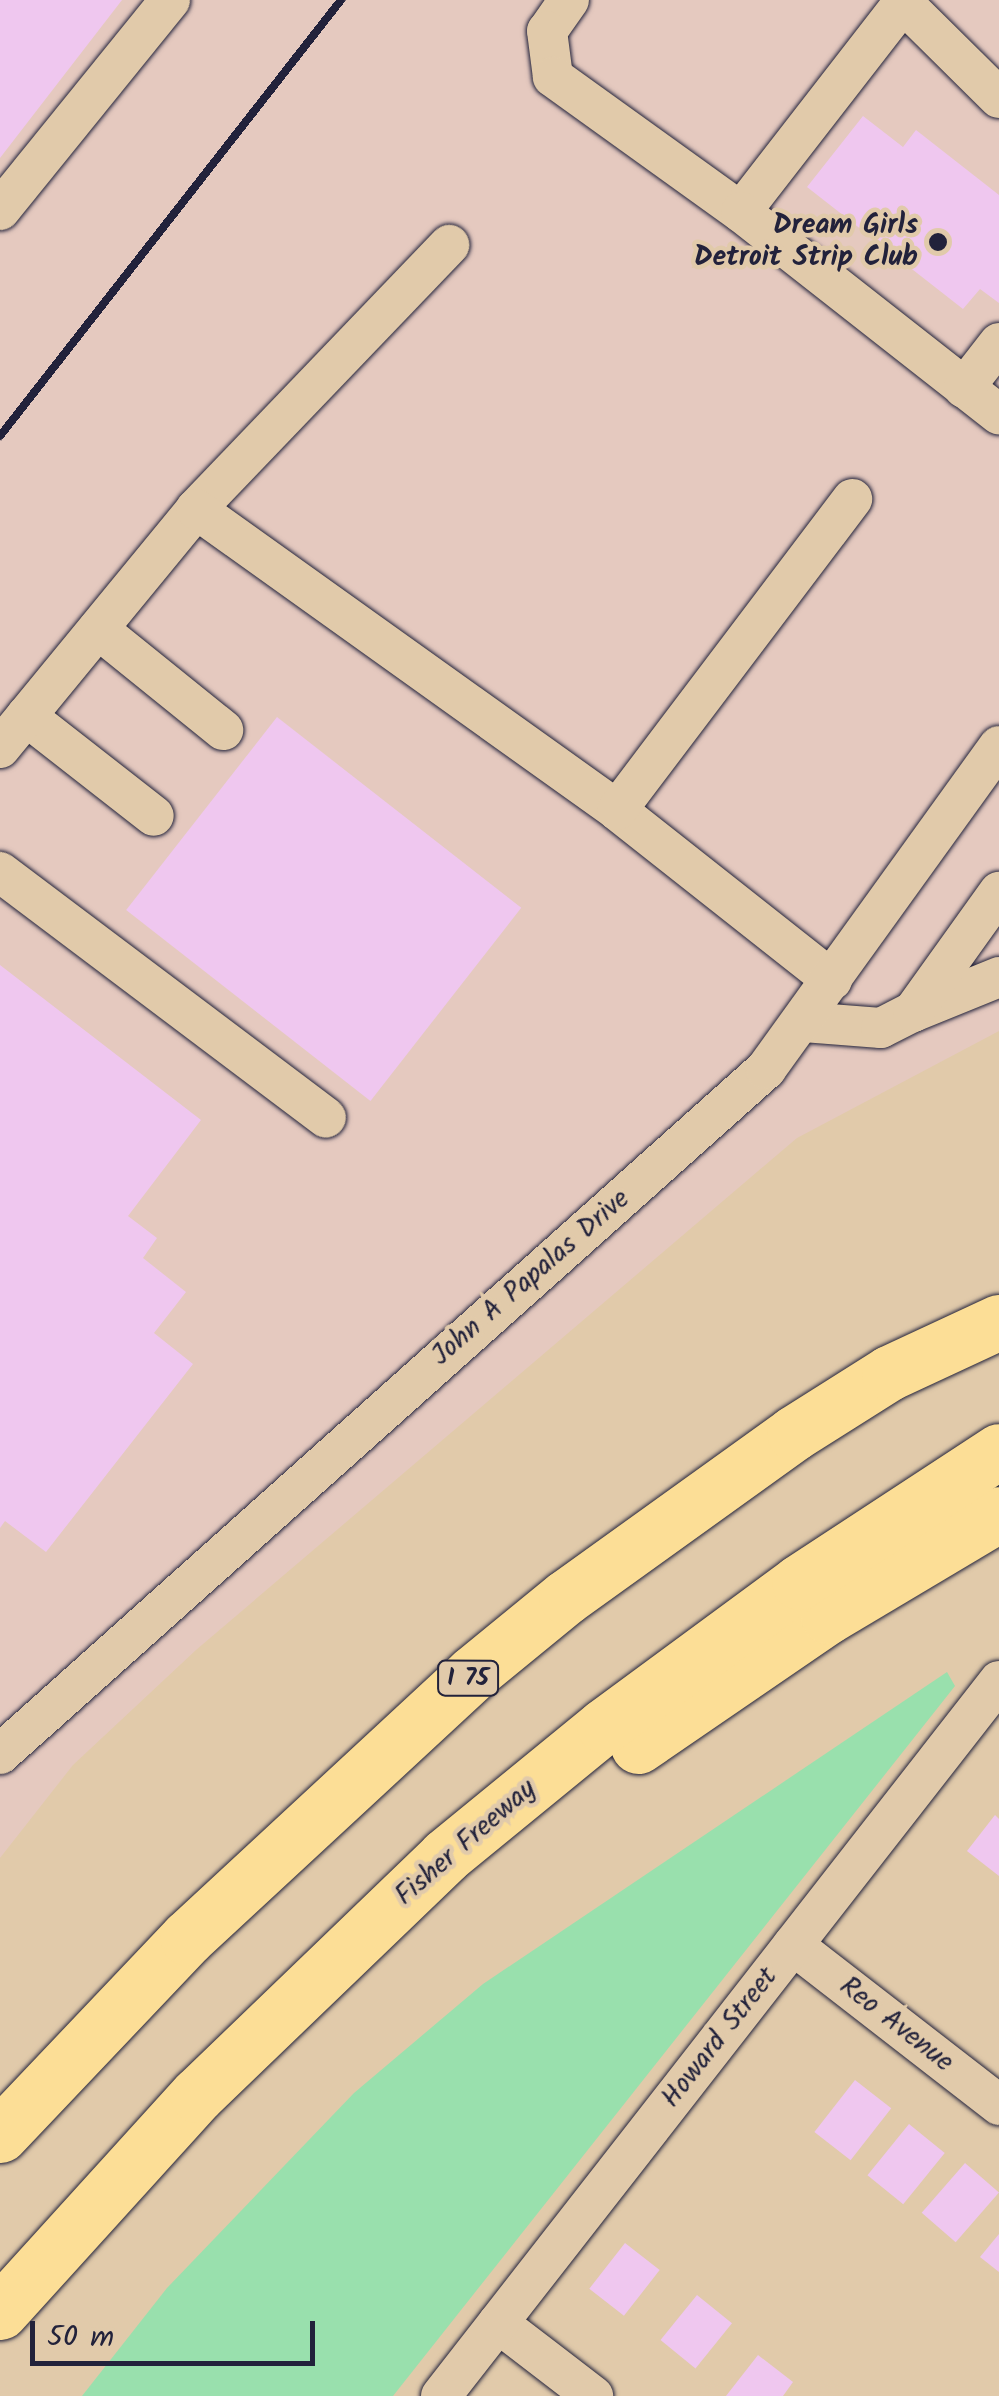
<!DOCTYPE html>
<style>
body{margin:0}
#map{position:relative;width:999px;height:2396px;overflow:hidden;background:#e1caaa;font-family:Kalam,sans-serif}
div>[style]{position:absolute}
[style*='--x']{left:calc(var(--x)*1px);top:calc(var(--y)*1px);width:calc(var(--w)*1px);rotate:calc(var(--a)*1deg)}
.built>*{inset:0;background:#e5c9bf}
.green>*{inset:0;background:#99e0ad}
.building>*{inset:0;background:#efc7ef;transform-origin:0 0}
.roads{filter:drop-shadow(0 0 2px #22223b) drop-shadow(0 0 2px #22223b)}
.minor>*{height:40px;margin:-20px;padding:0 20px;transform-origin:20px;border-radius:20px;background:#e1caaa}
.highway>*{height:55px;margin:-27.5px;padding:0 27.5px;transform-origin:27.5px;border-radius:27.5px;background:#fcde96}
.rail>*{height:8px;margin:-4px;padding:0 4px;transform-origin:4px;border-radius:4px;background:#22223b}
.dots>*{width:28px;height:28px;translate:-50% -50%;box-sizing:border-box;border:5px solid #e1caaa;border-radius:50%}
span{translate:-50% -50%;white-space:nowrap;text-align:center;line-height:1.15;-webkit-text-stroke:9px #e1caaa;paint-order:stroke}
.shield-label span{padding:2px 8px;background:#e1caaa;border:2px solid;border-radius:8px;-webkit-text-stroke-width:0}
.shield-label{font-size:25px;color:#22223b;font-weight:700}
.poi-label{font-size:28px;color:#22223b;font-weight:700}
.right{translate:-100% -50%;text-align:right}
.street-label{font-size:28px;color:#22223b}
.scale{position:absolute;left:30px;top:2321px;width:285px;height:45px;box-sizing:border-box;border:5px solid #22223b;border-top:0;padding-left:12px;font-size:30px;line-height:35px;white-space:nowrap;color:#22223b;-webkit-text-stroke:8px #e1caaa;paint-order:stroke}
</style>
<div id="map">
<div class="built">
<i style="clip-path:polygon(0 0,999px 0,999px 1031px,797px 1138px,196px 1650px,73px 1765px,0 1858px)"></i>
</div>
<div class="green">
<i style="clip-path:polygon(947px 1672px,955px 1686px,393px 2396px,82px 2396px,167px 2288px,354px 2093px,483px 1984px)"></i>
</div>
<div class="building">
<i style="clip-path:polygon(0 0,122px 0,0 158px)"></i>
<i style="clip-path:polygon(863px 116px,903px 147px,916px 130px,999px 195px,999px 303px,980px 289px,963px 309px,807px 187px)"></i>
<i style="left:277px;top:717px;width:310px;height:245px;rotate:38deg"></i>
<i style="clip-path:polygon(0 965px,201px 1120px,128px 1216px,157px 1238px,143px 1258px,186px 1292px,154px 1333px,193px 1364px,46px 1552px,5px 1521px,0 1528px)"></i>
<i style="clip-path:polygon(995px 1815px,999px 1819px,999px 1876px,967px 1851px)"></i>
<i style="left:855px;top:2080px;width:46px;height:66px;rotate:38deg"></i>
<i style="left:909px;top:2124px;width:46px;height:66px;rotate:39deg"></i>
<i style="left:965px;top:2163px;width:45px;height:66px;rotate:41deg"></i>
<i style="clip-path:polygon(999px 2234px,999px 2272px,980px 2257px)"></i>
<i style="left:625px;top:2243px;width:44px;height:58px;rotate:38deg"></i>
<i style="left:697px;top:2295px;width:45px;height:58px;rotate:39deg"></i>
<i style="clip-path:polygon(758px 2355px,793px 2382px,783px 2396px,726px 2396px)"></i>
</div>
<div class="roads">
<div class="minor">
<i style="--x:569;--y:0;--w:38;--a:125"></i>
<i style="--x:547;--y:31;--w:46;--a:82.6"></i>
<i style="--x:553;--y:77;--w:231;--a:35.7"></i>
<i style="--x:999;--y:98;--w:135;--a:-135.3"></i>
<i style="--x:903;--y:3;--w:264;--a:127.8"></i>
<i style="--x:741;--y:212;--w:328;--a:38.1"></i>
<i style="--x:0;--y:210;--w:270;--a:-51"></i>
<i style="--x:964;--y:388;--w:57;--a:-52.1"></i>
<i style="--x:196;--y:509;--w:366;--a:-46.2"></i>
<i style="--x:98;--y:629;--w:161;--a:38.9"></i>
<i style="--x:26;--y:716;--w:162;--a:38"></i>
<i style="--x:0;--y:748;--w:309;--a:-50.6"></i>
<i style="--x:196;--y:509;--w:518;--a:35.56"></i>
<i style="--x:0;--y:872;--w:408;--a:37"></i>
<i style="--x:832;--y:980;--w:274;--a:-141.7"></i>
<i style="--x:617;--y:810;--w:390;--a:-52.9"></i>
<i style="--x:913;--y:1012;--w:93;--a:-22.1"></i>
<i style="--x:804;--y:1022;--w:77;--a:4.5"></i>
<i style="--x:881;--y:1028;--w:36;--a:-27"></i>
<i style="--x:913;--y:1012;--w:148;--a:-54.4"></i>
<i style="--x:0;--y:1754;--w:1028;--a:-41.8"></i>
<i style="--x:766;--y:1069;--w:398;--a:-54.2"></i>
<i style="--x:793;--y:1945;--w:261;--a:37.8"></i>
<i style="--x:498;--y:2323;--w:120;--a:37.5"></i>
<i style="--x:441;--y:2396;--w:907;--a:-52.03"></i>
</div>
<div class="highway">
<i style="--x:638;--y:1746;--w:230;--a:-34.4"></i>
<i style="--x:828;--y:1616;--w:199;--a:-30.8"></i>
<i style="--x:0;--y:2135;--w:272;--a:-46.5"></i>
<i style="--x:187;--y:1938;--w:390;--a:-42.8"></i>
<i style="--x:473;--y:1673;--w:120;--a:-39.3"></i>
<i style="--x:566;--y:1597;--w:281;--a:-35.7"></i>
<i style="--x:794;--y:1433;--w:112;--a:-32.3"></i>
<i style="--x:889;--y:1373;--w:121;--a:-24.9"></i>
<i style="--x:0;--y:2312;--w:293;--a:-47.8"></i>
<i style="--x:197;--y:2095;--w:344;--a:-43.9"></i>
<i style="--x:445;--y:1856;--w:205;--a:-39.3"></i>
<i style="--x:604;--y:1726;--w:242;--a:-36.4"></i>
<i style="--x:799;--y:1582;--w:239;--a:-33.2"></i>
</div>
</div>
<div class="rail">
<i style="--x:0;--y:436;--w:554;--a:-51.97"></i>
</div>
<div class="dots">
<i style="left:938px;top:242px;background:#22223b"></i>
</div>
<div class="shield-label">
<span style="left:468px;top:1678px">I 75</span>
</div>
<div class="poi-label">
<span class="right" style="left:918px;top:242px">Dream Girls<br>Detroit Strip Club</span>
</div>
<div class="street-label">
<span style="left:531px;top:1278px;rotate:-41deg">John A Papalas Drive</span>
<span style="left:466px;top:1843px;rotate:-41deg">Fisher Freeway</span>
<span style="left:896px;top:2025px;rotate:38deg">Reo Avenue</span>
<span style="left:720px;top:2038px;rotate:-52deg">Howard Street</span>
</div>
<div class="scale">50 m</div>
</div>
